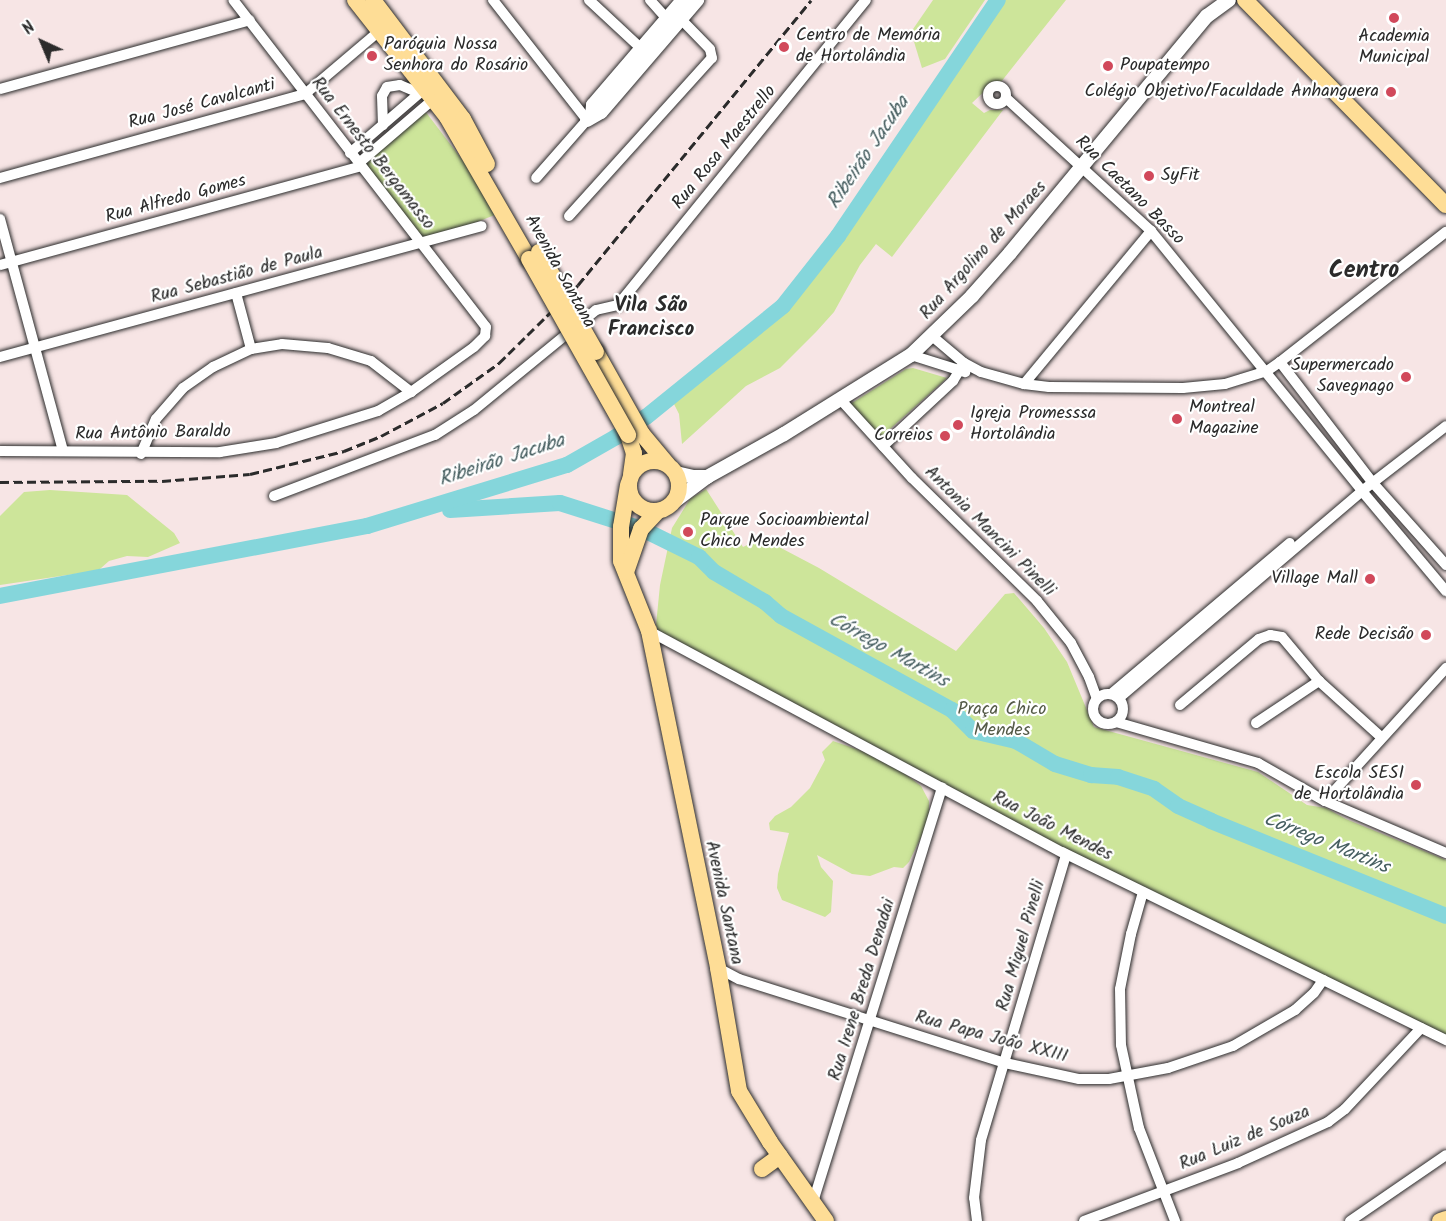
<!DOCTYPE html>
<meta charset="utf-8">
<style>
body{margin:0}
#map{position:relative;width:1446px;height:1221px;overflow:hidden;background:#f7e5e5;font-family:Kalam,sans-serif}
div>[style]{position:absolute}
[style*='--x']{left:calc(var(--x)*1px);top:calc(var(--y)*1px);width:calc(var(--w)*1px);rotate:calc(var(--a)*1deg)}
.green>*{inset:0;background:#cde59a}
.river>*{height:16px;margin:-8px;padding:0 8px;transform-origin:8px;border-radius:8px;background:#85d6db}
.roads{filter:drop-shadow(0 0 2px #2b2b2b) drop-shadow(0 0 2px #2b2b2b)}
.minor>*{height:10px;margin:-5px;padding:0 5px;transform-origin:5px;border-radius:5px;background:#fff}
.minor>.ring{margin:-5px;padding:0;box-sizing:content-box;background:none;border:10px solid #fff;border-radius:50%}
.tertiary>*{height:14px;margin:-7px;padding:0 7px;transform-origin:7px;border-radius:7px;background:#fff}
.primary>*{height:16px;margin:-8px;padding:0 8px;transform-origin:8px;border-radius:8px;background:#fedd96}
.primary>.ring{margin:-8px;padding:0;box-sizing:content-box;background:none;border:16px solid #fedd96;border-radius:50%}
.rail>*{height:3px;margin-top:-1.5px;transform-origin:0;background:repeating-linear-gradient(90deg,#2b2b2b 0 9px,transparent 0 13.5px)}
.bridges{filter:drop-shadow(0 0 2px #2b2b2b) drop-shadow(0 0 2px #2b2b2b)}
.primary-bridge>*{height:16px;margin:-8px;padding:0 8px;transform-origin:8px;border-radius:8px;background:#fedd96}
.dots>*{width:16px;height:16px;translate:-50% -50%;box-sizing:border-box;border:3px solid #fff;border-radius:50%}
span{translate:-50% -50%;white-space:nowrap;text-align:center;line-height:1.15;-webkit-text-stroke:4.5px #fff;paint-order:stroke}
.poi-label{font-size:18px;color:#2b2b2b}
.left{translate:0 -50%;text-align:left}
.right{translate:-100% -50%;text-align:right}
.street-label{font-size:18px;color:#2b2b2b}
.park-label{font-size:18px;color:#545a47}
.water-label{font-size:20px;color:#465e60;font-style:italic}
.quarter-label{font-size:21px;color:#2b2b2b;font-weight:700}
.district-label{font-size:24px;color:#2b2b2b;font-weight:700}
.north{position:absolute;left:12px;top:12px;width:60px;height:60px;-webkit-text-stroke:4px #fff;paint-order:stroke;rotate:316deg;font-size:16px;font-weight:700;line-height:24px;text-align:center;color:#2b2b2b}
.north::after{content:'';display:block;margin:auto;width:21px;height:27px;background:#2b2b2b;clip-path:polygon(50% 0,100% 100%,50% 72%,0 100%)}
</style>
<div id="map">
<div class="green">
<i style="clip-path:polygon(933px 0,985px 0,945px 59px,922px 68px,911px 32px)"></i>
<i style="clip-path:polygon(1002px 0,1066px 0,1001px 82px,991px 85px,972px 103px,984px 113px,990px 110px,1003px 110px,892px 257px,876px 244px,860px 265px,834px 312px,816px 332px,780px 368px,746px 386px,682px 444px,679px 414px,673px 402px,789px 306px,808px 286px,938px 99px)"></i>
<i style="clip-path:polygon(425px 111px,502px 212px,445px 235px,426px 239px,420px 236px,364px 163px)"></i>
<i style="clip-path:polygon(913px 368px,947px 378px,879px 439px,847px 406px,906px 369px)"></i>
<i style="clip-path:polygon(706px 489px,743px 547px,762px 538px,819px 568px,956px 651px,1005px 594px,1014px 593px,1044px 628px,1067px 662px,1094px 727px,1258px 772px,1307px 805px,1326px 808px,1346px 819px,1446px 860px,1446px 1037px,1101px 869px,659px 634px,656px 625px,660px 585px,672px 528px,690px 499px)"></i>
<i style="clip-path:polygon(50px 490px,127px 495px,174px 533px,180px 543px,148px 557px,127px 556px,109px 561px,92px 576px,81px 573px,0 585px,0 516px,24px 492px)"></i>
<i style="clip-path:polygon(833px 741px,871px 754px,900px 770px,921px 786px,929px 801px,929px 813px,925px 829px,909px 862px,903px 868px,894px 867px,870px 876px,852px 874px,817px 855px,821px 867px,833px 881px,831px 912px,825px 917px,782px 900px,777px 888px,778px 874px,789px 833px,770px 830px,769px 823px,775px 816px,791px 807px,810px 788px,825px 760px,822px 752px)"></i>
</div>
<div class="river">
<i style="--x:450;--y:510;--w:110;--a:-3.6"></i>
<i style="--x:560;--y:503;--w:86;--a:17.6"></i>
<i style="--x:642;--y:529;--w:64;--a:26.2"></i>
<i style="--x:699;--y:557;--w:21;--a:45"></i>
<i style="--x:714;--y:572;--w:59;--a:30.5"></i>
<i style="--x:765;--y:602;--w:21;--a:41"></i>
<i style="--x:781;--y:616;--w:195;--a:28.8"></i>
<i style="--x:952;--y:710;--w:30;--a:45"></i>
<i style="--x:973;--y:731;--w:44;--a:13.1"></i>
<i style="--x:1016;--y:741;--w:45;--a:30.5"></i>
<i style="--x:1055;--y:764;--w:38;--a:17"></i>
<i style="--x:1091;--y:775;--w:27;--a:4"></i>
<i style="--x:1118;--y:777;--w:38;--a:18"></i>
<i style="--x:1154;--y:789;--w:29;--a:35"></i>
<i style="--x:1178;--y:806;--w:36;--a:24"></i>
<i style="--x:1211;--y:821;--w:253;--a:22"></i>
<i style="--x:0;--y:596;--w:374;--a:-10.8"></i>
<i style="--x:367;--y:526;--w:209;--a:-17"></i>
<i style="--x:567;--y:465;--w:56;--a:-29.7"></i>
<i style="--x:616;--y:437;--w:36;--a:-34"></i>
<i style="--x:646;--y:417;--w:176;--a:-39"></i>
<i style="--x:783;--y:306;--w:89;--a:-51.8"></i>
<i style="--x:838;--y:236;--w:285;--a:-55.9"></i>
</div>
<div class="roads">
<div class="minor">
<i style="--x:493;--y:0;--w:152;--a:51.9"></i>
<i style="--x:587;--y:120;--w:77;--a:131.3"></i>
<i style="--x:589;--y:0;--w:78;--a:42.9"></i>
<i style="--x:650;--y:0;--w:25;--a:48"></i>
<i class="ring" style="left:988px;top:86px;width:8px;height:8px"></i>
<i style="--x:0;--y:89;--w:259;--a:-15.4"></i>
<i style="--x:1006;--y:98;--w:197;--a:42.5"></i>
<i style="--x:1151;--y:231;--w:335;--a:50.9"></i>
<i style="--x:1362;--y:491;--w:131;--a:50"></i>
<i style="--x:383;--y:125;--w:29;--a:-92"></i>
<i style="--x:382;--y:96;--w:10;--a:-61"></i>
<i style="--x:387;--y:87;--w:13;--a:-9"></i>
<i style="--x:400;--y:85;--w:21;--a:23"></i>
<i style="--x:350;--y:153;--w:103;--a:-40.7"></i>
<i style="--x:359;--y:163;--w:101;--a:-40.6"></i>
<i style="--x:0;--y:178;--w:316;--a:-15.4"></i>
<i style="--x:305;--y:94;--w:104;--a:-40.3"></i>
<i style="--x:569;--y:216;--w:213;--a:-47.9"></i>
<i style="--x:712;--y:58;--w:9;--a:-103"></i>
<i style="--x:710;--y:49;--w:49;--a:-134.2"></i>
<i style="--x:0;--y:219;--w:240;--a:74.8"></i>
<i style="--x:0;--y:265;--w:374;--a:-15.3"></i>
<i style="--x:236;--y:293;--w:58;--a:75"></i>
<i style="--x:932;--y:336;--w:42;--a:40.2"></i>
<i style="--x:964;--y:363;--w:19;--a:28"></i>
<i style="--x:981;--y:372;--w:45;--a:15.6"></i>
<i style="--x:1024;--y:384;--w:25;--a:7"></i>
<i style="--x:1049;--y:387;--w:134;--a:0.4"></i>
<i style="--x:1183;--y:388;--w:42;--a:-5.4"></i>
<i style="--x:1225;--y:384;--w:44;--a:-17.2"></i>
<i style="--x:1267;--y:371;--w:16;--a:-35"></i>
<i style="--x:1280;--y:362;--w:211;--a:-38.1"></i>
<i style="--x:911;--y:355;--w:57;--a:17.5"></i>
<i style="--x:0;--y:357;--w:499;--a:-15.2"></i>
<i style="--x:1280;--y:362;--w:153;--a:52.5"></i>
<i style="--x:1373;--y:483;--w:110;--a:48.3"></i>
<i style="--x:1024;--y:384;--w:199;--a:-50.3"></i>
<i style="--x:840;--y:399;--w:107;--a:47.7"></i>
<i style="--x:912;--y:478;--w:175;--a:44.5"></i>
<i style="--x:1037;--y:601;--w:54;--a:51"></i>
<i style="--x:1071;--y:643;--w:38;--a:62"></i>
<i style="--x:1089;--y:677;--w:23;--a:70"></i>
<i style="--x:883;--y:446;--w:96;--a:-42.9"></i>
<i style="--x:953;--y:381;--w:21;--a:-59"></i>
<i style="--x:0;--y:451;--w:220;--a:0.3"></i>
<i style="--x:220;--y:452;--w:57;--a:-9.1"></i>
<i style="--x:276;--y:443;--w:107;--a:-17.4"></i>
<i style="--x:378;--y:411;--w:38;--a:-30"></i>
<i style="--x:411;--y:392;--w:77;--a:-35.5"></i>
<i style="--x:474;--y:347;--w:16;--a:-45"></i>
<i style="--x:485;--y:336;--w:9;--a:-84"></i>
<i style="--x:486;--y:327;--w:413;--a:-127.7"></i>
<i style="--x:141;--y:454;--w:38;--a:-67"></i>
<i style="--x:156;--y:419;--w:41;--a:-48.9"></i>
<i style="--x:183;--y:388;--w:37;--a:-35"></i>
<i style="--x:213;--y:367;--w:42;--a:-25.3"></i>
<i style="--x:251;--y:349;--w:31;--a:-9"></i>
<i style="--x:282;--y:344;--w:46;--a:5"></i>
<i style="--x:328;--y:348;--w:45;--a:16.8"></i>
<i style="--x:371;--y:361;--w:51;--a:37.8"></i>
<i style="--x:274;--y:496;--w:172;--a:-20.8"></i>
<i style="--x:435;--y:435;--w:46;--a:-32.7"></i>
<i style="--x:474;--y:410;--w:158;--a:-39.3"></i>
<i style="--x:596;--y:310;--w:23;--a:-13"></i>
<i style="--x:618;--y:305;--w:393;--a:-50.9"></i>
<i style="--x:649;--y:631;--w:468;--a:28.2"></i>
<i style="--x:1062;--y:852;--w:428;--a:26.1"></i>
<i class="ring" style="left:1093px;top:694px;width:20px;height:20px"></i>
<i style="--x:1111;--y:694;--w:234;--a:-40.2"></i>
<i style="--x:1119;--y:698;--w:319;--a:-40.4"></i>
<i style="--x:1362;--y:491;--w:106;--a:-37.7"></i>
<i style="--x:1180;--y:705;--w:103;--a:-39.9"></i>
<i style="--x:1259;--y:639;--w:12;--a:-20"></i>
<i style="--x:1270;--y:635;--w:12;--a:9"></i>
<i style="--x:1282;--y:637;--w:57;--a:49.9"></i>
<i style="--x:1319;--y:681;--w:84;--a:42.1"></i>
<i style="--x:1116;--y:722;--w:148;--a:16.1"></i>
<i style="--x:1258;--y:763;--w:77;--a:29.6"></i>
<i style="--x:1325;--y:801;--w:132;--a:23.3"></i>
<i style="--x:1256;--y:723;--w:76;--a:-33.7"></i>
<i style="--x:1325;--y:801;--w:180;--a:-47.7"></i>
<i style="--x:1143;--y:892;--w:44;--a:105.9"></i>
<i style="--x:1131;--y:934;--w:56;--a:101.3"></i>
<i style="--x:1120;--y:989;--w:56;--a:89"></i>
<i style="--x:1121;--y:1045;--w:85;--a:77.8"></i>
<i style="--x:1139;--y:1128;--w:100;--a:68.8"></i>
<i style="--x:718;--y:968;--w:24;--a:28"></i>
<i style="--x:739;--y:979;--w:279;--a:17.5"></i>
<i style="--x:1005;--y:1063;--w:76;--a:12.2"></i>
<i style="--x:1079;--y:1079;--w:30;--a:0"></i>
<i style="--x:1109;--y:1079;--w:60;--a:-10.6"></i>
<i style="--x:1168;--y:1068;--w:69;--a:-18.7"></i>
<i style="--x:1233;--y:1046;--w:72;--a:-30.1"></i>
<i style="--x:1295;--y:1010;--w:25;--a:-42"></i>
<i style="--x:1314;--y:993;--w:16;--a:-55"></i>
<i style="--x:813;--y:1202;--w:434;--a:-72.7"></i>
<i style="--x:977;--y:1221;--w:23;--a:-97"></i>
<i style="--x:974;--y:1198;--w:58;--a:-83.1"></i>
<i style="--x:981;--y:1140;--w:298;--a:-73.4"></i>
<i style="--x:1084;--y:1221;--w:165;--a:-20.6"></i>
<i style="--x:1238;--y:1163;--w:99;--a:-24.5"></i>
<i style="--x:1328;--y:1122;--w:21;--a:-37"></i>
<i style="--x:1345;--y:1109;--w:111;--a:-46.8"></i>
<i style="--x:1350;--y:1221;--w:116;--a:-34.5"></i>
</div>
<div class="tertiary">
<i style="--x:592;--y:115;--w:10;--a:-84"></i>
<i style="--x:593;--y:105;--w:138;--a:-49.4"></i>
<i style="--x:587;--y:120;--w:16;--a:-30"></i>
<i style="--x:601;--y:112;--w:148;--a:-49.4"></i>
<i style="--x:676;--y:473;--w:18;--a:13"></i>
<i style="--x:694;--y:477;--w:13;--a:0"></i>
<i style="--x:675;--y:501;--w:40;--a:-37"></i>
<i style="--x:707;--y:477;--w:88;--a:-29.2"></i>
<i style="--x:784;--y:434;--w:150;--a:-31.9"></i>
<i style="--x:911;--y:355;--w:85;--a:-44"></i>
<i style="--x:972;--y:296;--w:57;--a:-48.5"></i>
<i style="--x:1010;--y:253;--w:308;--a:-50.3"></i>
<i style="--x:1207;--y:16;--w:27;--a:-36"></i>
</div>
<div class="primary">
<i style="--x:355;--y:0;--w:149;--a:51.8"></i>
<i style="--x:447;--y:117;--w:164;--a:60"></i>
<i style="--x:373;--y:0;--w:149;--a:52.9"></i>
<i style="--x:463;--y:119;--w:51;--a:61.9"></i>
<i style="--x:1245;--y:0;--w:287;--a:45.6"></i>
<i style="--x:596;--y:352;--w:94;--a:60.7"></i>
<i style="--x:642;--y:434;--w:40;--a:50"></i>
<i style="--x:628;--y:435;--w:19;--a:72"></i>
<i style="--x:634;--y:453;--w:21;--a:98"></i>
<i class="ring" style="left:629px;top:461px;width:34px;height:34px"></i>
<i style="--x:628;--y:485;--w:43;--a:99.5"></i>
<i style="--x:621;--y:527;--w:34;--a:90"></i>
<i style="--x:621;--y:561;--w:75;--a:68.2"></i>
<i style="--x:649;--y:631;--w:344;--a:78.4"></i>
<i style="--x:718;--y:968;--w:125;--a:80.3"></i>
<i style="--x:739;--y:1091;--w:60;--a:58.7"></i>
<i style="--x:770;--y:1142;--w:97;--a:54.7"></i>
<i style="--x:626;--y:572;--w:46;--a:-70.8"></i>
<i style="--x:641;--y:529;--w:25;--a:-47"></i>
<i style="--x:762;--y:1169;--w:22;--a:-36"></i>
<i style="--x:1440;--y:1221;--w:6;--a:-18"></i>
</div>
</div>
<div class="rail">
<i style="--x:0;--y:482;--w:162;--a:-0.4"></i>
<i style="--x:162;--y:481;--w:88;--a:-4.5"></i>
<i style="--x:250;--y:474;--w:97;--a:-13.7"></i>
<i style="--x:344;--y:451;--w:40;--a:-22"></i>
<i style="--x:381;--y:436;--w:70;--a:-28"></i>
<i style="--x:443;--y:403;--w:69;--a:-35.5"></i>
<i style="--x:499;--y:363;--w:111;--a:-44.6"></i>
<i style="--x:578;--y:285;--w:368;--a:-50.7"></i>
</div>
<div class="bridges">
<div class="primary-bridge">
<i style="--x:539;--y:252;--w:115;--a:60.3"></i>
<i style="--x:529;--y:259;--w:202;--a:60.6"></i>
</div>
</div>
<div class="dots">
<i style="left:1394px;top:18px;background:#d1495b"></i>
<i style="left:784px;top:47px;background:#d1495b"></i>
<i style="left:372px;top:56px;background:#d1495b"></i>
<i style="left:1108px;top:66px;background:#d1495b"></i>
<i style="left:1391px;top:92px;background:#d1495b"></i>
<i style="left:1149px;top:176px;background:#d1495b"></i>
<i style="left:1406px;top:377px;background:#d1495b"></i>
<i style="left:1177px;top:419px;background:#d1495b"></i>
<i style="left:958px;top:425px;background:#d1495b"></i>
<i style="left:945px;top:436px;background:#d1495b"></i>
<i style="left:688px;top:532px;background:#d1495b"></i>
<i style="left:1370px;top:579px;background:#d1495b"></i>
<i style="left:1426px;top:635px;background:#d1495b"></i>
<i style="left:1416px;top:785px;background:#d1495b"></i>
</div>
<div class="poi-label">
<span class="left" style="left:796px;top:47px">Centro de Memória<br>de Hortolândia</span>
<span style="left:1394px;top:48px">Academia<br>Municipal</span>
<span class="left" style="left:384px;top:56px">Paróquia Nossa<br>Senhora do Rosário</span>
<span class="left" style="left:1120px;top:66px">Poupatempo</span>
<span class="right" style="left:1379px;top:92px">Colégio Objetivo/Faculdade Anhanguera</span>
<span class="left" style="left:1161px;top:176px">SyFit</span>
<span class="right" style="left:1394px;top:377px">Supermercado<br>Savegnago</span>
<span class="left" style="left:1189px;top:419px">Montreal<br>Magazine</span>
<span class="left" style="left:970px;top:425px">Igreja Promesssa<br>Hortolândia</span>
<span class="right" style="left:933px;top:436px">Correios</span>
<span class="left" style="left:700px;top:532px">Parque Socioambiental<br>Chico Mendes</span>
<span class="right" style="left:1358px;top:579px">Village Mall</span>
<span class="right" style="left:1414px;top:635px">Rede Decisão</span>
<span class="right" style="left:1404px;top:785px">Escola SESI<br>de Hortolândia</span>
</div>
<div class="street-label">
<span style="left:202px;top:105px;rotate:-15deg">Rua José Cavalcanti</span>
<span style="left:725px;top:148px;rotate:-51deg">Rua Rosa Maestrello</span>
<span style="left:372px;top:154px;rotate:52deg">Rua Ernesto Bergamasso</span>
<span style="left:1129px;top:191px;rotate:45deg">Rua Caetano Basso</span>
<span style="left:176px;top:200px;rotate:-15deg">Rua Alfredo Gomes</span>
<span style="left:984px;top:251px;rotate:-48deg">Rua Argolino de Moraes</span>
<span style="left:559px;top:272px;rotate:61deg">Avenida Santana</span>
<span style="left:237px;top:276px;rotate:-15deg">Rua Sebastião de Paula</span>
<span style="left:153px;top:434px;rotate:-1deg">Rua Antônio Baraldo</span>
<span style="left:989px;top:532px;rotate:45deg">Antonia Mancini Pinelli</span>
<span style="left:1052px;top:827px;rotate:27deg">Rua João Mendes</span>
<span style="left:723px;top:903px;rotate:78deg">Avenida Santana</span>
<span style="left:1022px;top:946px;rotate:-74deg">Rua Miguel Pinelli</span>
<span style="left:863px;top:990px;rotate:-73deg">Rua Irene Breda Denadai</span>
<span style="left:991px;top:1038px;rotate:15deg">Rua Papa João XXIII</span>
<span style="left:1245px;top:1139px;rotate:-23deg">Rua Luiz de Souza</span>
</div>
<div class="park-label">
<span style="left:1002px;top:721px">Praça Chico<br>Mendes</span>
</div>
<div class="water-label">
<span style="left:869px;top:153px;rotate:-56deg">Ribeirão Jacuba</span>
<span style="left:502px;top:461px;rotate:-18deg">Ribeirão Jacuba</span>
<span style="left:888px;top:651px;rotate:29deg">Córrego Martins</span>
<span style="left:1326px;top:844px;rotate:22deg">Córrego Martins</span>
</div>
<div class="quarter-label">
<span style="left:651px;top:318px">Vila São<br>Francisco</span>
</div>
<div class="district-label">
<span style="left:1364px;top:271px">Centro</span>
</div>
<div class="north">N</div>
</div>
